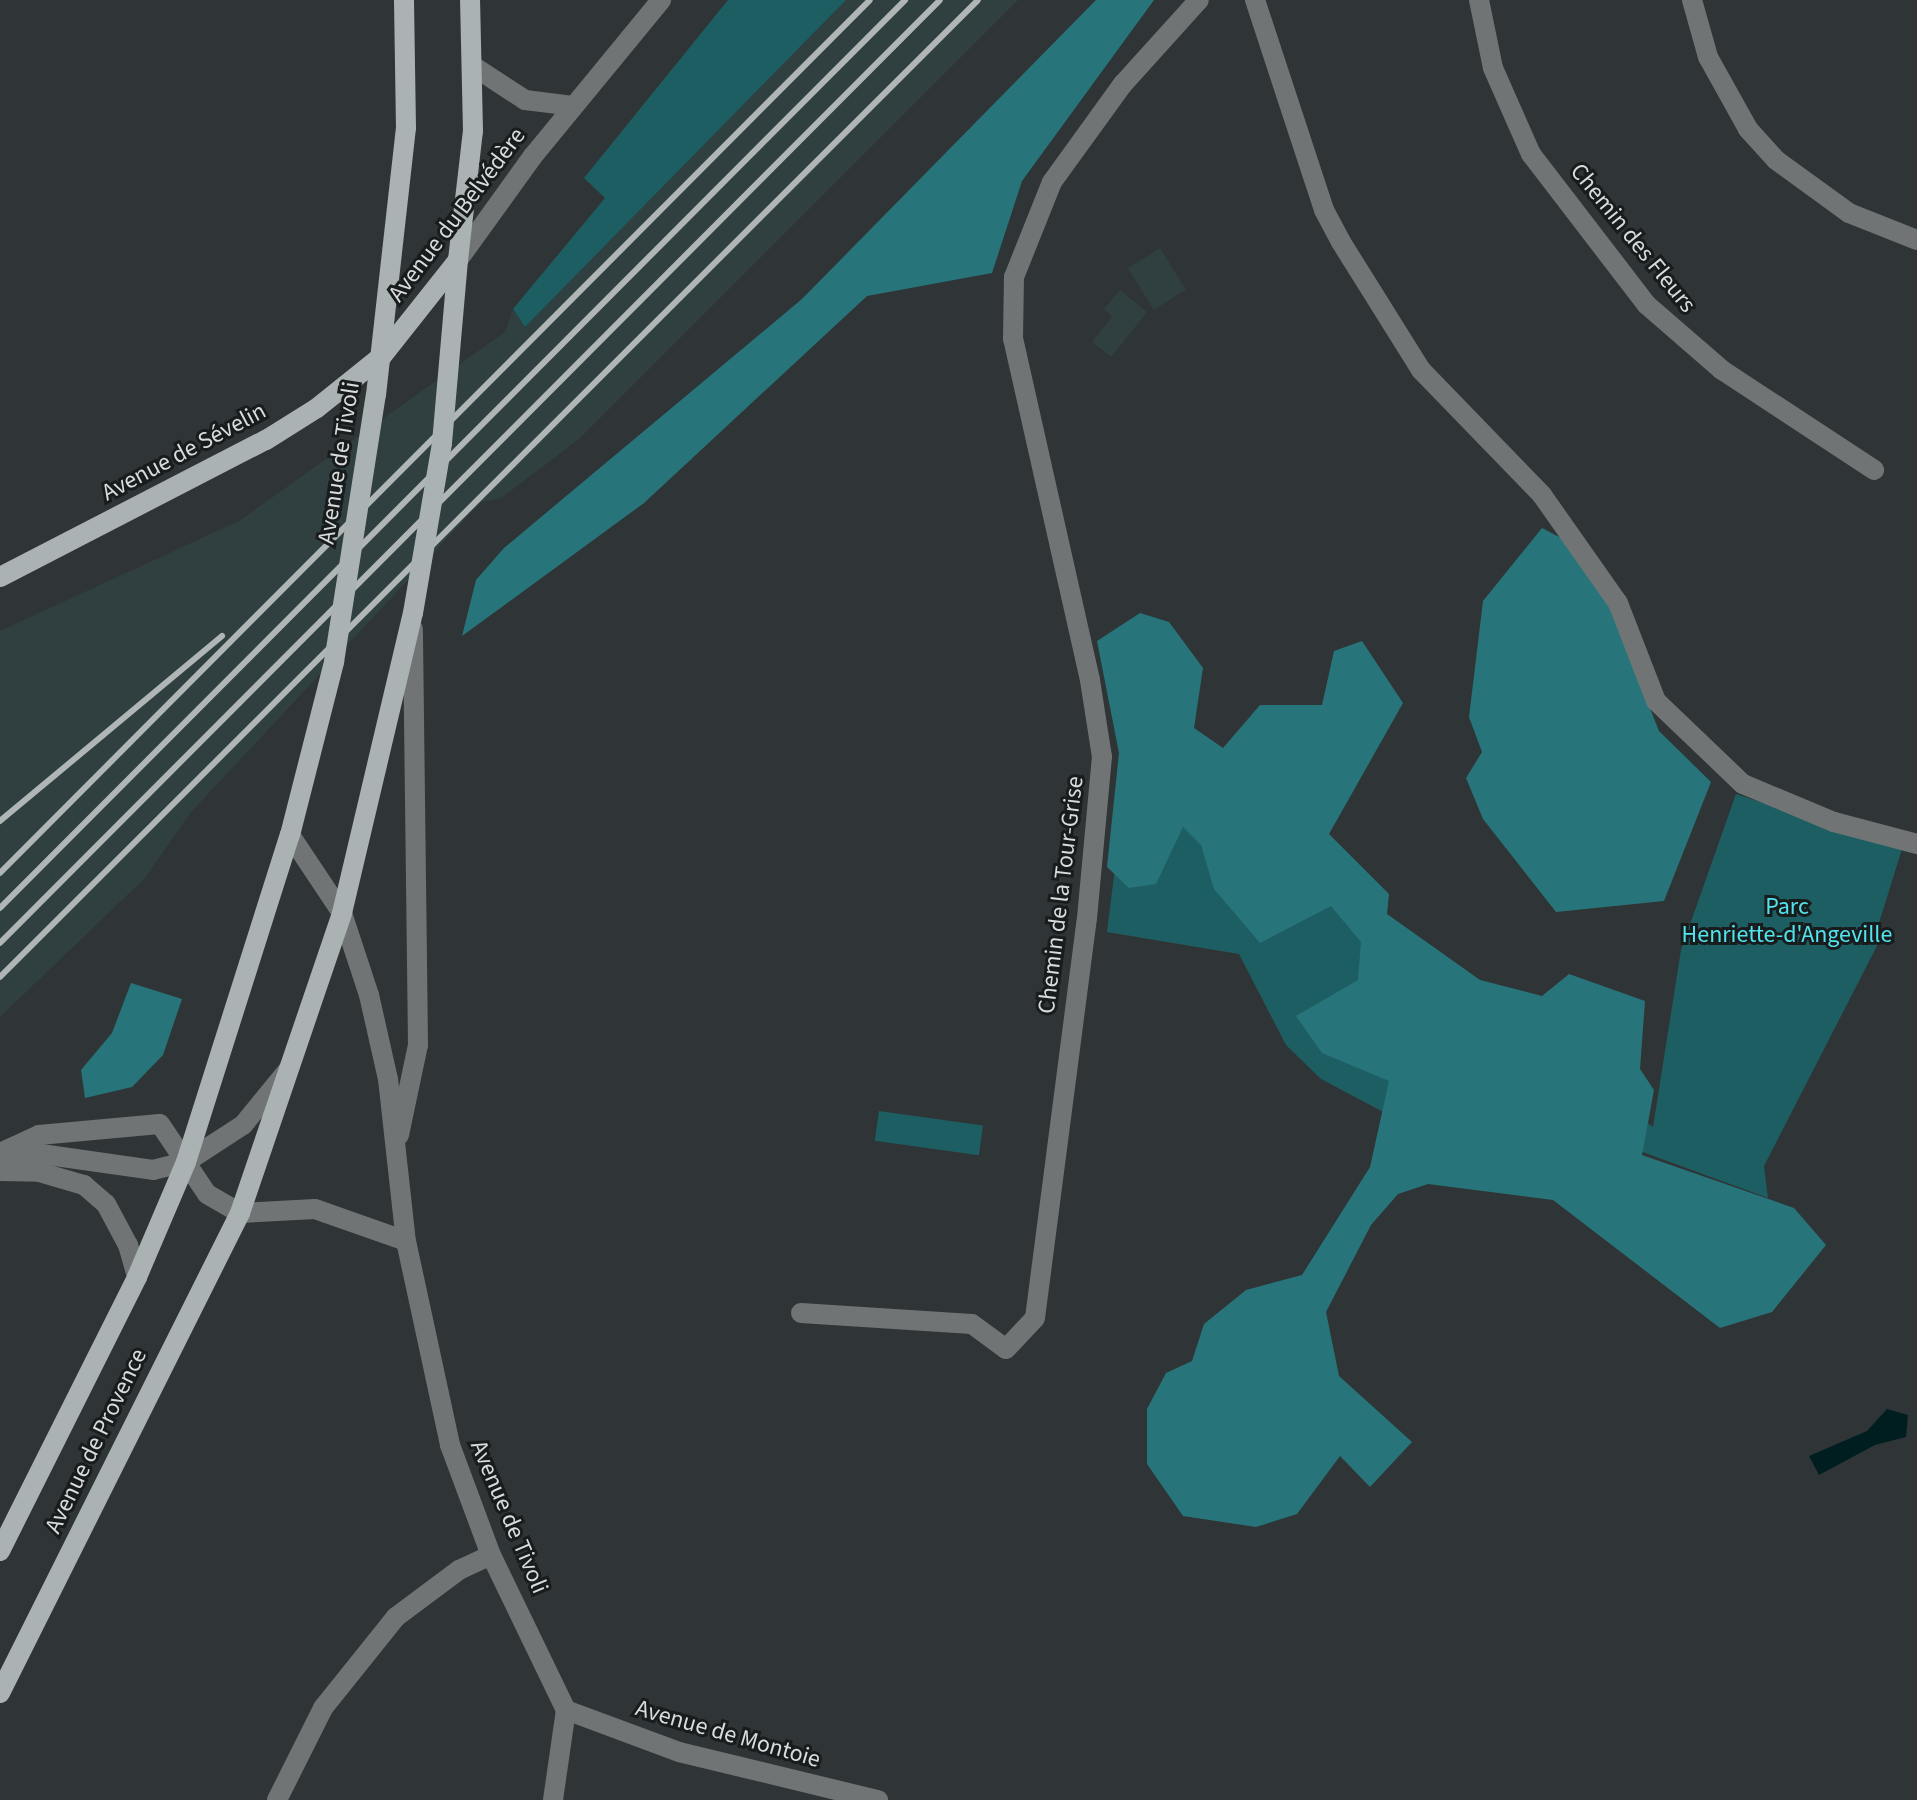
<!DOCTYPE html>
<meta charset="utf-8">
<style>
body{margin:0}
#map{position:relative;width:1917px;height:1800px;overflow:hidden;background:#2f3536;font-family:"Source Sans 3",sans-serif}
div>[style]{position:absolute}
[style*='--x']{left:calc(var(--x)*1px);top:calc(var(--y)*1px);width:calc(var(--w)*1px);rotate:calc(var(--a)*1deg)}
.built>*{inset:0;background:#303f40;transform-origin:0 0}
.green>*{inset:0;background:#1d5e63;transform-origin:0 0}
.forest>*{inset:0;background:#27757a}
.water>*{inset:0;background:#001e20}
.minor>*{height:20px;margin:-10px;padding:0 10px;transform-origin:10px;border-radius:10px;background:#707474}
.major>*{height:20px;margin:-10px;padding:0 10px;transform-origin:10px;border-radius:10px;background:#abb2b3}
.rail>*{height:6px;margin:-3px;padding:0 3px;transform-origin:3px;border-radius:3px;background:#b0b5b6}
.major-bridge>*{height:20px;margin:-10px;padding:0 10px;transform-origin:10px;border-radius:10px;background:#abb2b3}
span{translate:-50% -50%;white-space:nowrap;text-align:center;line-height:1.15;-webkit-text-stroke:6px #191c1c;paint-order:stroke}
.street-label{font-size:24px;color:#d8dcdd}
.park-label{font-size:24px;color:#51e3ee}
</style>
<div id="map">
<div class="built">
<i style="clip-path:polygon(846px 0,1018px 0,578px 440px,501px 498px,481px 502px,191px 812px,145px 878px,0 1017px,0 631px,239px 521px,505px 332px,513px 309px,525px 327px)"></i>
<i style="left:1160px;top:248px;width:49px;height:38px;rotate:58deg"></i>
<i style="clip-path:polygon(1120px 290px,1147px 312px,1111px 357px,1092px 342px,1112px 317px,1104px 309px)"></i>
</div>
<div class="green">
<i style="clip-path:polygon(728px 0,846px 0,525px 327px,513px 309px,605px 198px,584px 178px)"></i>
<i style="clip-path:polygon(1125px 787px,1375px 920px,1653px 1127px,1681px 950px,1736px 794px,1902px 849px,1878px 926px,1881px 938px,1764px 1166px,1768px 1198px,1539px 1114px,1440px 1142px,1321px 1079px,1286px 1045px,1239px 954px,1107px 932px)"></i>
<i style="left:879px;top:1111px;width:105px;height:30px;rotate:8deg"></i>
</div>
<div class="forest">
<i style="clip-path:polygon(1096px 0,1154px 0,1022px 181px,992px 273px,867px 296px,644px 503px,462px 636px,476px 580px,504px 548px,802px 299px)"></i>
<i style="clip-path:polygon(1542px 528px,1561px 538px,1608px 603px,1659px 731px,1711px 782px,1664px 901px,1556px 912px,1483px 819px,1466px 778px,1482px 752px,1469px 717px,1483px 601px)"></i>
<i style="clip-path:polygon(1140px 613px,1169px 622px,1203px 668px,1194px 728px,1223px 748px,1260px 705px,1322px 705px,1334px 651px,1362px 641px,1403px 703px,1329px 834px,1389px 894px,1387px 914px,1480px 980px,1542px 996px,1569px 974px,1645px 1001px,1640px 1069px,1654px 1090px,1642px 1155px,1794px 1208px,1826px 1245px,1772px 1312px,1720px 1328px,1553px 1200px,1428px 1184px,1398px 1194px,1371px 1225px,1326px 1312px,1339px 1376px,1412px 1442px,1370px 1487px,1340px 1456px,1297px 1514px,1256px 1527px,1183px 1516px,1147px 1464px,1147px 1409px,1166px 1373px,1192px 1361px,1204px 1324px,1246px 1290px,1302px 1275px,1370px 1167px,1389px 1081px,1322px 1053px,1296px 1016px,1358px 980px,1361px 942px,1331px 906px,1260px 943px,1214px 889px,1201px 845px,1183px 827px,1156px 884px,1129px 888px,1107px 867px,1119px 753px,1097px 641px)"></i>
<i style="clip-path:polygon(131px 983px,182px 999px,163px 1055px,132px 1087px,85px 1098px,81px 1070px,112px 1033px)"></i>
</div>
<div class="water">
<i style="clip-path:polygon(1887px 1409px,1908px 1415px,1906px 1437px,1875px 1445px,1819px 1475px,1809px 1456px,1867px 1431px)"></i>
</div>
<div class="minor">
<i style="--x:1255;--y:0;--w:221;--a:71.8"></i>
<i style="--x:1324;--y:210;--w:36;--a:62"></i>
<i style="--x:1341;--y:242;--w:151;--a:58"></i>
<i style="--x:1421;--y:370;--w:174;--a:45.9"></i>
<i style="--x:1542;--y:495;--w:132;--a:54.9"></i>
<i style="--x:1618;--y:603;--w:105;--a:68.8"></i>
<i style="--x:1656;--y:701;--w:120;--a:43.7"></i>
<i style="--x:1743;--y:784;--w:99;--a:22.7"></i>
<i style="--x:1834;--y:822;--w:86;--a:14.8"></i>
<i style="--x:1479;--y:0;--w:69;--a:78.4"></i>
<i style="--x:1493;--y:68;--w:94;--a:66.2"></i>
<i style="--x:1531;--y:154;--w:190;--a:52.5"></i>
<i style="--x:1647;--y:305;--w:99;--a:40.9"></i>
<i style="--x:1722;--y:370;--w:182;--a:33.3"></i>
<i style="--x:1692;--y:0;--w:59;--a:74.3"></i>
<i style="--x:1708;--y:57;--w:82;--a:60.9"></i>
<i style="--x:1748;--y:129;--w:42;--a:47.9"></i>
<i style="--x:1776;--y:160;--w:90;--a:36"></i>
<i style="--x:1849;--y:213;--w:73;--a:21.7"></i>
<i style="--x:473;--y:66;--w:62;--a:33.2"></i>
<i style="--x:525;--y:100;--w:48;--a:7.1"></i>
<i style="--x:458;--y:260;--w:128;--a:-54.2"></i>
<i style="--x:533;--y:156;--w:202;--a:-50.6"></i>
<i style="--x:290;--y:835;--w:94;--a:56.3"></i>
<i style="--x:342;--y:913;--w:86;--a:71.8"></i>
<i style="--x:369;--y:995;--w:86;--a:77.3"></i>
<i style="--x:388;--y:1079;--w:163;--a:83.7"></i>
<i style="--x:406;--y:1241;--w:209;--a:77.8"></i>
<i style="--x:450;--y:1445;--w:117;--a:69.6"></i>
<i style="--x:491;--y:1555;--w:172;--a:64.2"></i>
<i style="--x:399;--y:1135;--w:92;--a:-78.1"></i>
<i style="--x:418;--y:1045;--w:416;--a:-90.7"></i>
<i style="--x:0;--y:1153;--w:43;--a:-24.8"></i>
<i style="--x:39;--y:1135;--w:121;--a:-5.2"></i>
<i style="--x:160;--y:1124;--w:84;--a:56.1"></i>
<i style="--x:207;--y:1194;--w:38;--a:30"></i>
<i style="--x:240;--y:1213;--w:75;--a:-3.1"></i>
<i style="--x:315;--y:1209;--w:96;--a:19.4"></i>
<i style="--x:0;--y:1162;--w:42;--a:-11"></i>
<i style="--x:41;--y:1154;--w:113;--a:8.1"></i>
<i style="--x:153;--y:1170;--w:34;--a:-14"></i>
<i style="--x:186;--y:1162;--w:68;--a:-33"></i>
<i style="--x:243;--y:1125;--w:71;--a:-50.7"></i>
<i style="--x:0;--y:1171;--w:39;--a:1"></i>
<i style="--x:39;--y:1172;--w:47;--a:16.1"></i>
<i style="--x:84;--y:1185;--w:29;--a:41"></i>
<i style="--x:106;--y:1204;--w:47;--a:61.8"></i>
<i style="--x:128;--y:1245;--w:33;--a:74"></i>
<i style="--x:801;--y:1313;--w:171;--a:3.7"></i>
<i style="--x:972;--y:1324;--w:42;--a:36.3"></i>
<i style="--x:1006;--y:1349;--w:42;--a:-46.9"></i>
<i style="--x:1035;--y:1318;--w:403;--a:-82.6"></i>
<i style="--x:1087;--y:918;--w:162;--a:-84.7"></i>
<i style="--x:1102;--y:757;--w:78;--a:-98.9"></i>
<i style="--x:1090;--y:680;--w:350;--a:-102.7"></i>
<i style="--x:1013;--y:339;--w:62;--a:-89.1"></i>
<i style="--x:1014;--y:277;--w:102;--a:-68.2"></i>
<i style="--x:1052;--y:182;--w:121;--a:-54.1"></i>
<i style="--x:1123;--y:84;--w:113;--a:-47.9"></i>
<i style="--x:566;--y:1710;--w:121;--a:20.4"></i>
<i style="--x:679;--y:1752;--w:205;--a:13.6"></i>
<i style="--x:277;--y:1800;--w:103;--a:-63.4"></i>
<i style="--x:323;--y:1708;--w:117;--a:-51.3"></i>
<i style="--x:396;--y:1617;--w:79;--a:-36.7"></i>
<i style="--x:459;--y:1570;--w:35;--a:-25"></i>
<i style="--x:553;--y:1800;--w:91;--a:-81.8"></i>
</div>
<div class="major">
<i style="--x:376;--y:395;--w:269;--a:-83.6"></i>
<i style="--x:406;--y:128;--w:128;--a:-90.9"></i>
<i style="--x:0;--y:577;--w:299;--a:-27.3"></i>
<i style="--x:266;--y:440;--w:60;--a:-32.1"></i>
<i style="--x:317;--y:408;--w:83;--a:-38.7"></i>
<i style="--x:382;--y:356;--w:122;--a:-51.6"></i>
<i style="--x:458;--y:260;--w:130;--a:-83.4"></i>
<i style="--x:473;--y:131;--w:131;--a:-91.3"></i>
<i style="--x:0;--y:1551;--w:306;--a:-63.4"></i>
<i style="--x:137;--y:1277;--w:125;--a:-66.9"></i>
<i style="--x:186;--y:1162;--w:343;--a:-72.4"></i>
<i style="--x:290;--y:835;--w:179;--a:-75.7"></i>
<i style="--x:0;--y:1693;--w:537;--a:-63.43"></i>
<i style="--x:240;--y:1213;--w:317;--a:-71.2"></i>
<i style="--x:342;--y:913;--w:308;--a:-76.7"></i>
</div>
<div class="rail">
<i style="--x:0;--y:821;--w:289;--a:-39.8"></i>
<i style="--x:0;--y:873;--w:1232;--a:-45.1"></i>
<i style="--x:0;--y:908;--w:1282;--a:-45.09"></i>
<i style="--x:0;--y:943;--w:1331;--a:-45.09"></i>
<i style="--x:0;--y:977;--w:1382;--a:-44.97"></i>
</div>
<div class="major-bridge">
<i style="--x:413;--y:613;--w:172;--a:-80.3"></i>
<i style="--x:442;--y:443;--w:184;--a:-85"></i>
<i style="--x:334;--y:662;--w:270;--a:-81.1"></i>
</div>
<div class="street-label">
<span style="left:457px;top:215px;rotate:-53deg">Avenue du Belvédère</span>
<span style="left:1633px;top:238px;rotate:51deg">Chemin des Fleurs</span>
<span style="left:184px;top:452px;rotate:-28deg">Avenue de Sévelin</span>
<span style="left:339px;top:463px;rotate:-81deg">Avenue de Tivoli</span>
<span style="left:1061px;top:895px;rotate:-83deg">Chemin de la Tour-Grise</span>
<span style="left:96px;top:1441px;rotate:-64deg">Avenue de Provence</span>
<span style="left:509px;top:1517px;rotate:67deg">Avenue de Tivoli</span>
<span style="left:728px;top:1734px;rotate:16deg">Avenue de Montoie</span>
</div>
<div class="park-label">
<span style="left:1787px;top:921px">Parc<br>Henriette-d'Angeville</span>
</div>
</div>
